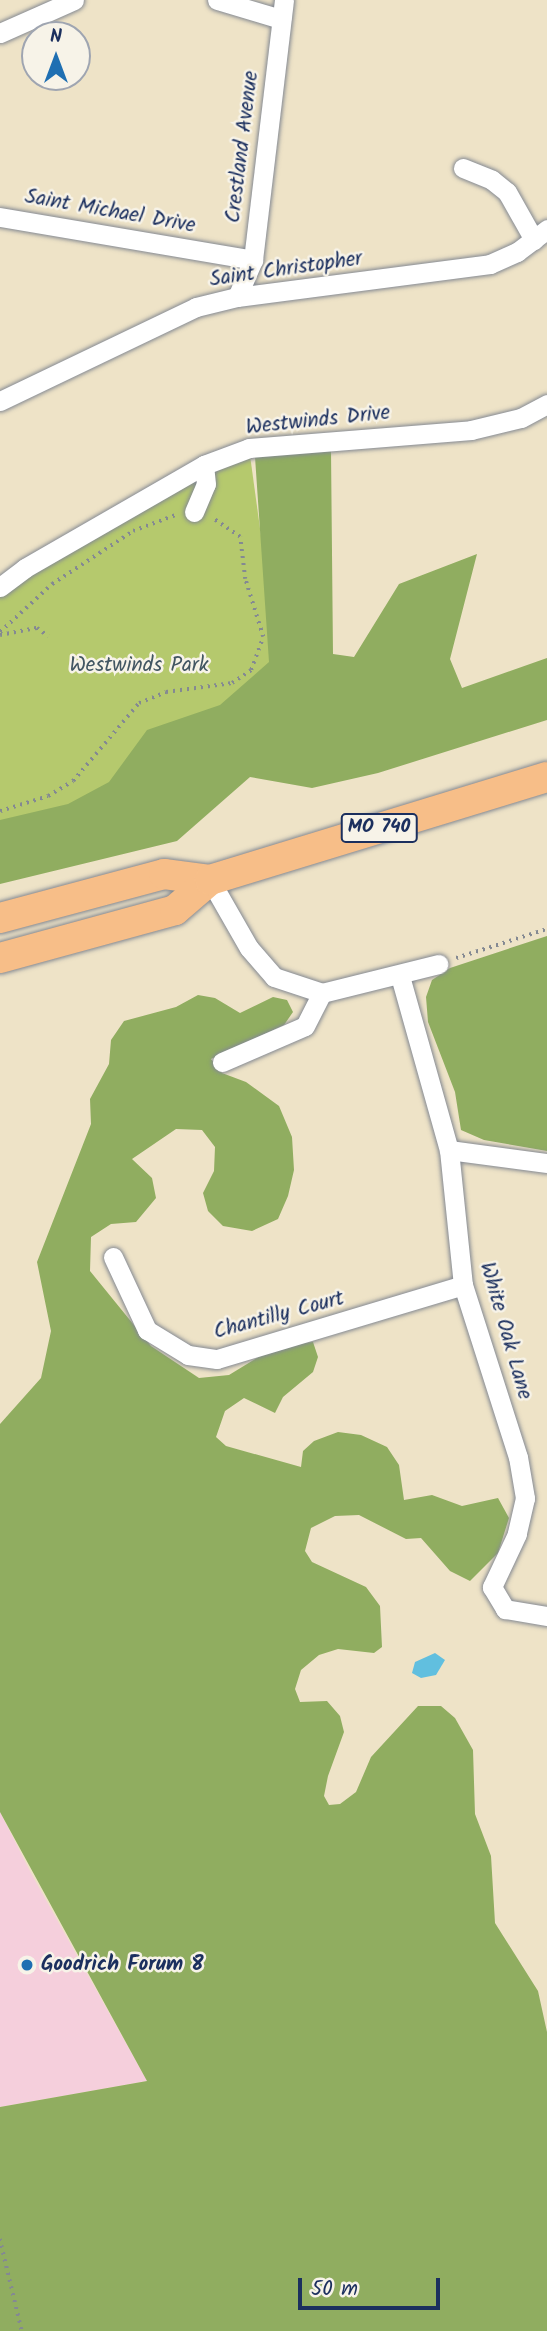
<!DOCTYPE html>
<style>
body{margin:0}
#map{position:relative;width:547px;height:2331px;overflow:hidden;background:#eee3c7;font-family:Kalam,sans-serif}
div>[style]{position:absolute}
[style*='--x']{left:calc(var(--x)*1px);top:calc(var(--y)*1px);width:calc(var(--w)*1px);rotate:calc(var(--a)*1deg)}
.built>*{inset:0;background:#f5cfdc}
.green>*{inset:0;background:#b5c96d}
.forest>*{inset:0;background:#90ad60}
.water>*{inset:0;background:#61bfdf}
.path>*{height:3.5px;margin-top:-1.75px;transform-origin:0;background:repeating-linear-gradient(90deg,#848992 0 2px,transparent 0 7px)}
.roads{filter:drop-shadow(0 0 2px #848992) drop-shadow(0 0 2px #848992)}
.street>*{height:19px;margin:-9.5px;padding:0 9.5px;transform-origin:9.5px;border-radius:9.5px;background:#fff}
.primary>*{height:30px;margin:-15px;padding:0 15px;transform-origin:15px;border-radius:15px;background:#f7be88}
.dots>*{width:19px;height:19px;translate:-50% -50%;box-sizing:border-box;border:4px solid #f7f3e8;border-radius:50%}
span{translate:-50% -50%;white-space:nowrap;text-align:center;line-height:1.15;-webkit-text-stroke:5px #f7f3e8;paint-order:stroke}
.shield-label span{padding:2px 5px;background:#f7f3e8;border:2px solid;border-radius:5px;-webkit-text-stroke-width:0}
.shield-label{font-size:19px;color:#1b2f5e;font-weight:700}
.street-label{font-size:21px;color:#1b2f5e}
.park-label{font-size:21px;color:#425662}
.poi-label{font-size:21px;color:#1b2f5e;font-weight:700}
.left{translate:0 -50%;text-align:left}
.north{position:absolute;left:21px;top:21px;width:70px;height:70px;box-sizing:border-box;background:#f7f3e8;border:2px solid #9fa5b1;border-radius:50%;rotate:0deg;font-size:19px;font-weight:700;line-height:28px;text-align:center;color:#1b2f5e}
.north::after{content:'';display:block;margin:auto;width:24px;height:32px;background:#1f6fb2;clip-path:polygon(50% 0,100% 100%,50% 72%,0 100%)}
.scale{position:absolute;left:298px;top:2278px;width:142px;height:32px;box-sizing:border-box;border:4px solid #1b2f5e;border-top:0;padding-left:9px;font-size:21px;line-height:24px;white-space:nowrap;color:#1b2f5e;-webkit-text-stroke:5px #f7f3e8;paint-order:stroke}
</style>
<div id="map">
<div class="built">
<i style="clip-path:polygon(0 1812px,31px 1873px,147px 2081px,0 2107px)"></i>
</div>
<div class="green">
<i style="clip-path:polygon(249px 448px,291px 755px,0 848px,0 587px)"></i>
</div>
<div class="forest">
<i style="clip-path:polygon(331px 450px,333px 654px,354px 657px,399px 584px,477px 554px,450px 659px,462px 688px,547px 658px,547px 720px,378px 773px,312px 788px,250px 777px,177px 841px,0 884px,0 820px,68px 804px,109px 782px,147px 730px,220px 705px,269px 662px,255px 457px)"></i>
<i style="clip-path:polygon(547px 936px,547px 1151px,484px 1140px,461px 1130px,455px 1092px,428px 1022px,426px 997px,432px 980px,450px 968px)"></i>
<i style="clip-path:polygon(198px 995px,215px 998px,240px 1013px,273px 997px,287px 1000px,293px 1012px,284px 1025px,211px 1059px,222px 1073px,246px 1082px,279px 1106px,292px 1137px,294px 1170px,288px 1196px,278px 1219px,252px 1231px,223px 1226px,208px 1211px,203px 1193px,214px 1171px,215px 1147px,202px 1130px,176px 1129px,132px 1159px,152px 1178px,156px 1198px,136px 1222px,111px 1224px,91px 1237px,90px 1271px,151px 1346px,199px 1378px,229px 1375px,278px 1345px,313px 1342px,318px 1357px,313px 1372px,283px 1397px,275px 1413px,244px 1398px,225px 1411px,216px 1437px,226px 1446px,301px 1467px,303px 1451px,314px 1441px,338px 1432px,361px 1435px,387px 1447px,399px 1465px,404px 1500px,432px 1495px,462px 1506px,498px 1498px,509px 1518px,498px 1553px,470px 1581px,450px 1571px,421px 1538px,406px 1539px,359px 1515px,335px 1516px,311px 1528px,305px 1551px,312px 1562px,366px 1587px,380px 1606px,382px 1647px,374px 1653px,338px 1649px,319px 1655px,301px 1670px,295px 1689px,300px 1702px,327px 1701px,340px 1716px,344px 1732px,328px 1776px,324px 1796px,329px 1805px,340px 1804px,356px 1792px,371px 1757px,418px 1706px,441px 1706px,455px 1718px,473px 1750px,475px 1814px,491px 1856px,495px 1923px,538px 1991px,547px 2032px,547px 2331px,0 2331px,0 2107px,147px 2081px,0 1812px,0 1424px,41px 1378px,51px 1331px,37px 1262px,91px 1124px,90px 1099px,109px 1064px,111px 1040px,124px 1021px,176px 1007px)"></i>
</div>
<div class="water">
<i style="clip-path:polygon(435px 1653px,445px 1660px,436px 1675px,421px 1678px,412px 1673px,415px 1662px)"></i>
</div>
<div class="path">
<i style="--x:0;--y:632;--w:71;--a:-42.7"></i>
<i style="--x:52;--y:584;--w:97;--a:-33.2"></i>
<i style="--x:133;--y:531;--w:48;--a:-20.7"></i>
<i style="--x:0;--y:635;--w:38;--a:-11"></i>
<i style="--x:37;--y:628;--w:14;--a:36"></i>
<i style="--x:0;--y:811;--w:50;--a:-17.4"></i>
<i style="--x:48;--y:796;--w:29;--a:-31"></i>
<i style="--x:73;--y:781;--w:102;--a:-49.8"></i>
<i style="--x:139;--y:703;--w:29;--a:-22"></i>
<i style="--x:166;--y:692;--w:67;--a:-7.8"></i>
<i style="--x:232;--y:683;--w:23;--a:-34"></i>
<i style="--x:251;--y:670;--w:35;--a:-70"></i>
<i style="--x:263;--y:637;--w:61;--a:-107.2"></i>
<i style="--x:245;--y:579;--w:42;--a:-96.8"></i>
<i style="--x:240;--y:537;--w:34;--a:-146"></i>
<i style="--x:456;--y:958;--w:96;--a:-17.7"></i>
<i style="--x:0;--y:2239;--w:95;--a:76.6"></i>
</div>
<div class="roads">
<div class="street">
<i style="--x:217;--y:0;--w:67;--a:16.5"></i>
<i style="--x:0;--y:33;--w:81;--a:-24"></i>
<i style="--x:463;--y:168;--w:31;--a:22"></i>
<i style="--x:492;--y:180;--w:19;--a:39"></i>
<i style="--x:507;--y:192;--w:55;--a:60.6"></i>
<i style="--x:0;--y:217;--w:257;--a:9.6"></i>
<i style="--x:237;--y:297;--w:40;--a:-66.6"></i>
<i style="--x:253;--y:260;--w:262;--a:-83.2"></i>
<i style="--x:0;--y:401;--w:217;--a:-25.6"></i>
<i style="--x:196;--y:307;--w:42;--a:-13.7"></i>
<i style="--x:237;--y:297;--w:255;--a:-7.4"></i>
<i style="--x:490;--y:264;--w:30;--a:-24"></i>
<i style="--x:517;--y:252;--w:38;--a:-37"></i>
<i style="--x:194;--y:512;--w:30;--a:-67"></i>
<i style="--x:206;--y:484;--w:19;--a:-96"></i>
<i style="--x:0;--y:587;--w:31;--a:-37"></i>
<i style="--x:25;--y:568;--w:207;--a:-29.9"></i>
<i style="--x:204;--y:465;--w:48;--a:-20.7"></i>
<i style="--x:249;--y:448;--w:223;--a:-4.6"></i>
<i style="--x:471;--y:430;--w:51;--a:-13.5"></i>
<i style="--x:521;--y:418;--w:30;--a:-28"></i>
<i style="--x:210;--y:880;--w:78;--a:60.2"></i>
<i style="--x:249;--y:948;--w:38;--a:49"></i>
<i style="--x:274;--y:977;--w:51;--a:18.4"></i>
<i style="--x:400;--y:976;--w:181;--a:74.3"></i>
<i style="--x:449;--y:1150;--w:136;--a:84.1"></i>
<i style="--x:463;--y:1285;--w:181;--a:72.3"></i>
<i style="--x:518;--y:1457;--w:42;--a:80.3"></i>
<i style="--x:525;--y:1498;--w:37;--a:103"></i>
<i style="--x:517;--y:1534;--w:59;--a:115.3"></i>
<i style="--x:492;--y:1587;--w:26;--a:59"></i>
<i style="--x:505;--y:1609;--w:43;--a:9.5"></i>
<i style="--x:222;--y:1062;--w:90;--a:-23.4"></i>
<i style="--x:305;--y:1026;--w:37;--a:-63"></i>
<i style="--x:322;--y:993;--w:120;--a:-14"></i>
<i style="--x:449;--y:1150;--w:99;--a:7.6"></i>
<i style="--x:113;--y:1257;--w:81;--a:65"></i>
<i style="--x:147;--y:1330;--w:48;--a:31.4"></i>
<i style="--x:188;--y:1355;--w:29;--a:8"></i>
<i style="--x:217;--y:1359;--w:257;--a:-16.7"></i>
</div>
<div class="primary">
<i style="--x:0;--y:918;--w:170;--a:-15"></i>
<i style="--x:164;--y:874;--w:46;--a:7.4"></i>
<i style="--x:0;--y:958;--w:181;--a:-15.3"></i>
<i style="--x:175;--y:910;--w:46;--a:-40.6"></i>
<i style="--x:210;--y:880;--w:352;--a:-17"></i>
</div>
</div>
<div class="dots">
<i style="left:27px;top:1965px;background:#1f6fb2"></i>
</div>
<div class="shield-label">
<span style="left:379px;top:828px">MO 740</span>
</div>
<div class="street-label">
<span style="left:243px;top:147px;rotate:-83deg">Crestland Avenue</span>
<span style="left:110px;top:212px;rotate:10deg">Saint Michael Drive</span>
<span style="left:286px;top:270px;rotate:-8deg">Saint Christopher</span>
<span style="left:318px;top:421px;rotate:-6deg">Westwinds Drive</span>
<span style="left:279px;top:1316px;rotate:-15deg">Chantilly Court</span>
<span style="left:505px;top:1331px;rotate:74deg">White Oak Lane</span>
</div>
<div class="park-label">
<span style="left:139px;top:666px">Westwinds Park</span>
</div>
<div class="poi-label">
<span class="left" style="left:41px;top:1965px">Goodrich Forum 8</span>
</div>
<div class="north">N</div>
<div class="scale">50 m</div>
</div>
